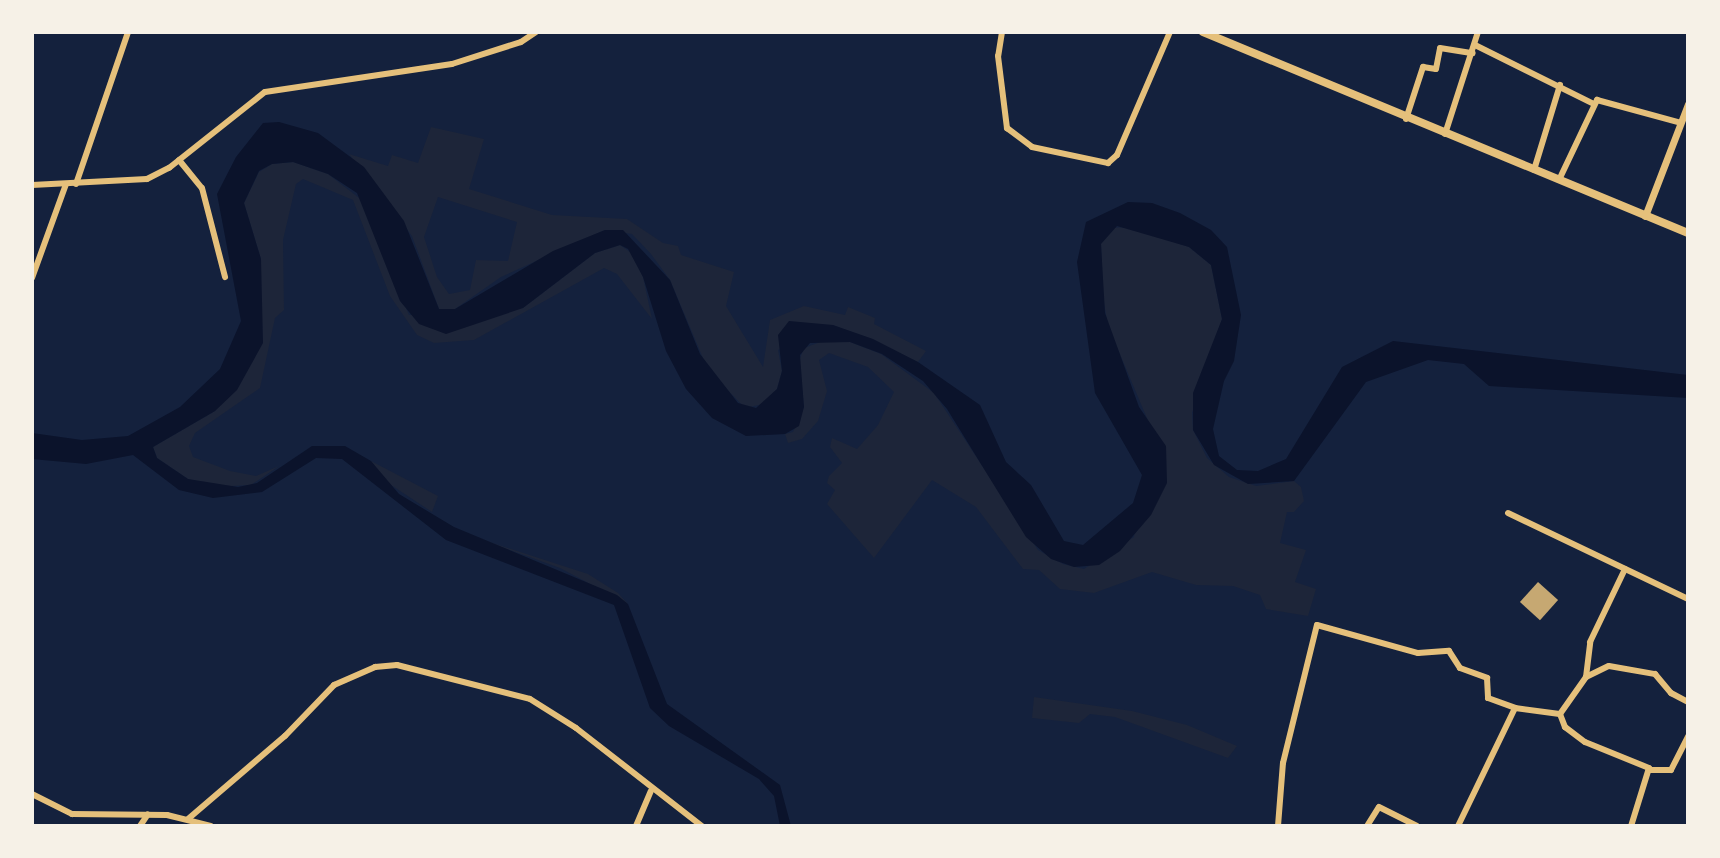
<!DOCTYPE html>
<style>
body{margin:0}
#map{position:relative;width:1720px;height:858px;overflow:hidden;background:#14213d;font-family:"PT Sans Narrow",sans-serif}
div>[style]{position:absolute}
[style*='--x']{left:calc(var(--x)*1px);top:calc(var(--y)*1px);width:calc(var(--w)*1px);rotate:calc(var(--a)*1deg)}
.green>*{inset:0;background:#1d2539}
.water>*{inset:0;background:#0b132b}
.building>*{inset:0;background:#c6a872;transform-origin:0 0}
.minor>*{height:6px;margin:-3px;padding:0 3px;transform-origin:3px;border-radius:3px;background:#e5c07b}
.tertiary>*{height:7px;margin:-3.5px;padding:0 3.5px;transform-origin:3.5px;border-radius:3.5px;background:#e5c07b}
.secondary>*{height:8px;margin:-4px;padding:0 4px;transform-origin:4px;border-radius:4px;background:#e5c07b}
span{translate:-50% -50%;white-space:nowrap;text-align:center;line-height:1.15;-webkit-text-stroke:8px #f6f1e7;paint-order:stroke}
.frame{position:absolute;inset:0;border:34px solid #f6f1e7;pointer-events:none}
</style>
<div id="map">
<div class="green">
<i style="clip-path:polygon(evenodd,431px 127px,484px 139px,469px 189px,552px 215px,627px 219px,663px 243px,678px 246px,681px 255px,734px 272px,726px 306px,763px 367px,770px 320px,804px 306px,845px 315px,848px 307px,875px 318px,874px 324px,926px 351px,918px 362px,833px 325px,778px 350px,782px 371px,777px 389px,763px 404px,745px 408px,708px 370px,670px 280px,651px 254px,632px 234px,605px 230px,501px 277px,455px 309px,439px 309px,412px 236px,349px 154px,388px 166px,392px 155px,418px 163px,431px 127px,438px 197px,517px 222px,508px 261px,476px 260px,470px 290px,449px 294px,437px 277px,424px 237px,438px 197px)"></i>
<i style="clip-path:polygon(293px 162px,328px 174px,363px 201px,409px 315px,523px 308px,595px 253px,620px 245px,633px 254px,643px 277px,652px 319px,617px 274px,604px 268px,474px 340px,434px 343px,417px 335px,390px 296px,353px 200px,303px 179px,296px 184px,283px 240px,284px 310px,275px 318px,260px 388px,195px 433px,189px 446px,193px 457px,230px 471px,256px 476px,279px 466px,251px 485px,211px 487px,188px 479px,157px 458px,153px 447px,215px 411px,261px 259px,244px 203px,259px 172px,272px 164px)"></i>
<i style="clip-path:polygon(1129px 227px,1189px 247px,1211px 265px,1222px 319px,1192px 413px,1193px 430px,1207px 458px,1229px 477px,1256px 486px,1294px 481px,1301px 487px,1304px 501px,1294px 512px,1287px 512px,1280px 543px,1306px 550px,1295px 582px,1316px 589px,1308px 616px,1266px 609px,1260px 595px,1233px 586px,1196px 585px,1152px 572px,1094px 593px,1060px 589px,1039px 570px,1023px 569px,976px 507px,932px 480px,874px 558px,827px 504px,835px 490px,827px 483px,829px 476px,842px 463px,830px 447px,832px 438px,857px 449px,878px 425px,894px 392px,868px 367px,829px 353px,819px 360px,827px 391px,818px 421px,802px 439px,788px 443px,785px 434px,793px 432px,804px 407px,799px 361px,804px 348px,826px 340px,850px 342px,881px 354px,934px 393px,1038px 550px,1063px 564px,1084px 569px,1134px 537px,1149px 423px,1108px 326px,1103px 297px,1101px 243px,1110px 228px)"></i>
<i style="clip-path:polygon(371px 461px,438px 496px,432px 512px,385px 481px)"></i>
<i style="clip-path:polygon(471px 536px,588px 574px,618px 593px,628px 604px,560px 568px)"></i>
<i style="clip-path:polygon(1034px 697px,1132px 711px,1187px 725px,1237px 746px,1228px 758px,1115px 717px,1090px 714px,1079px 723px,1032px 718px)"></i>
</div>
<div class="water">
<i style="clip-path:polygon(279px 122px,318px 133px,364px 167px,404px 221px,439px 309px,455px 309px,553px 251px,605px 230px,623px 230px,670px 280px,700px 354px,738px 403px,756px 408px,777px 389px,782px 371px,778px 335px,789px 321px,833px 325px,873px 339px,918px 362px,980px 405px,1006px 462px,1031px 485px,1064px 541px,1083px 545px,1133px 503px,1142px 475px,1095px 393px,1077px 262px,1086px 222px,1128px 202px,1152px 203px,1180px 213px,1211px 230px,1227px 247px,1241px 315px,1234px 361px,1224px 381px,1213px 429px,1219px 456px,1237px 470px,1258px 471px,1286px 459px,1342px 367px,1393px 341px,1688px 375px,1688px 398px,1489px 386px,1464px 364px,1428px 360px,1366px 382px,1294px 481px,1248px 484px,1214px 465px,1193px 430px,1193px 393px,1222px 319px,1211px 265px,1189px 247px,1117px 226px,1101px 244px,1105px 313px,1139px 407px,1166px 446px,1167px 483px,1151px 515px,1120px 551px,1099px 565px,1074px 567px,1051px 559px,1026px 537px,947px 409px,923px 381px,882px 354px,850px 342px,810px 343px,800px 355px,804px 407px,799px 426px,785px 434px,746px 436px,712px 418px,686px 389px,666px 351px,643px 277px,628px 249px,620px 245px,595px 253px,523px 308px,446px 334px,419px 324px,400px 301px,357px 193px,328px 174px,293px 162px,272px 164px,259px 171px,244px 203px,261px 259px,263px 343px,237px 390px,215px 411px,153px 447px,157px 458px,188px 479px,238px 487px,257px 483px,312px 446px,345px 446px,371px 461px,399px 494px,454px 527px,617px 595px,628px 604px,667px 704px,780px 785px,791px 826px,780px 826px,774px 796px,759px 779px,669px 726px,650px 708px,614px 605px,446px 540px,342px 459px,316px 458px,262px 492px,213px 498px,179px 490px,133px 455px,86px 464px,32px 459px,32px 433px,82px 440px,128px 436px,180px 407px,220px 369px,241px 321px,217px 194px,236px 157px,263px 123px)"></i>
</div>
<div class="building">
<i style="left:1538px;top:582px;width:27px;height:27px;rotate:42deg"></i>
</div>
<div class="minor">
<i style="--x:1002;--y:32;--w:24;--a:99"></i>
<i style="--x:998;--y:56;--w:73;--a:82.9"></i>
<i style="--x:1007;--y:128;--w:31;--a:37"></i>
<i style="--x:1032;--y:147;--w:78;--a:11.9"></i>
<i style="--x:1108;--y:163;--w:12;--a:-42"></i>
<i style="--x:1117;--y:155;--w:134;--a:-66.7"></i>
<i style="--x:1475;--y:45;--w:133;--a:26.4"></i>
<i style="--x:1406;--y:119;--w:55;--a:-71.9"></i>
<i style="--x:1423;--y:67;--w:13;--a:9"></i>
<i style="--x:1436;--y:69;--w:21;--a:-79"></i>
<i style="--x:1440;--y:48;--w:33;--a:9"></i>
<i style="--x:1445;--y:134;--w:107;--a:-72.1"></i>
<i style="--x:179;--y:160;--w:36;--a:51"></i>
<i style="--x:202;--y:188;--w:92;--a:75.5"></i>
<i style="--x:1534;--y:170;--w:89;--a:-73"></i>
<i style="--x:1559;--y:180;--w:89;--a:-64.6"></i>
<i style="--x:1597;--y:100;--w:87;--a:15.3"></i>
<i style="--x:76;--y:184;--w:161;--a:-71.1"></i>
<i style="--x:32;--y:185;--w:115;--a:-3"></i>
<i style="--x:147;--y:179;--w:25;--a:-27"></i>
<i style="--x:169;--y:168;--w:122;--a:-38.4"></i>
<i style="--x:265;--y:92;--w:189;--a:-8.5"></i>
<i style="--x:452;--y:64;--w:72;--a:-17.7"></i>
<i style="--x:521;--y:42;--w:18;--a:-34"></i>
<i style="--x:32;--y:278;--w:100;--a:-70.1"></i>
<i style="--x:1508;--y:513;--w:199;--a:25.5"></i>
<i style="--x:1586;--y:677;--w:35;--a:-83"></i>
<i style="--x:1590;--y:642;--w:81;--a:-64.4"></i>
<i style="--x:1560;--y:714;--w:14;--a:69"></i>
<i style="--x:1565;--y:727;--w:25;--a:37"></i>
<i style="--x:1585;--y:742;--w:69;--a:22.1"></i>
<i style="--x:1649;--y:768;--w:61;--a:107.2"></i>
<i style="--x:1650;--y:770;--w:21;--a:0"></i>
<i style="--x:1671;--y:770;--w:38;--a:-63"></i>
<i style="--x:32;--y:794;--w:45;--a:26.6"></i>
<i style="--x:72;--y:814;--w:95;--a:0.6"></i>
<i style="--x:167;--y:815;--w:45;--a:14"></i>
<i style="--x:188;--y:819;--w:128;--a:-40.6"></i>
<i style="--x:285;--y:736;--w:71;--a:-46.1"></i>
<i style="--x:334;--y:685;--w:45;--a:-23.7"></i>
<i style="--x:375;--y:667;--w:22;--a:-5"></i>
<i style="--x:397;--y:665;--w:137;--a:14.3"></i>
<i style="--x:530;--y:699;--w:54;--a:32.2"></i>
<i style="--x:576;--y:728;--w:160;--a:37.9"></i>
<i style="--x:140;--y:826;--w:14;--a:-56"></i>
<i style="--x:636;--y:826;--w:38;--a:-67"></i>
<i style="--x:1278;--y:826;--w:63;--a:-85.5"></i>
<i style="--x:1283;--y:763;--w:142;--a:-76.2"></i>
<i style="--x:1317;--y:625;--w:105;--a:15.5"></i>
<i style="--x:1418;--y:653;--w:31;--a:-4"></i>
<i style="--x:1449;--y:651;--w:20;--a:57"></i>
<i style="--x:1460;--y:668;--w:29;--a:20"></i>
<i style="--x:1487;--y:678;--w:20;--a:87"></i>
<i style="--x:1488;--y:698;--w:29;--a:20"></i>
<i style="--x:1367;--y:826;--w:22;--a:-58"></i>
<i style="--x:1379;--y:807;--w:42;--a:26.6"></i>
<i style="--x:1458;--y:826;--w:131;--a:-64.2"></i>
<i style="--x:1515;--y:708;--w:45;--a:7.6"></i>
<i style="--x:1560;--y:714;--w:45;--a:-54.9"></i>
<i style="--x:1586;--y:677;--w:25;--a:-26"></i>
<i style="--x:1609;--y:666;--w:47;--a:9.9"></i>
<i style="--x:1655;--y:674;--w:25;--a:50"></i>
<i style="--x:1671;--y:693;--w:19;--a:28"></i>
</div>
<div class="tertiary">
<i style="--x:1645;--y:216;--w:120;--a:-69"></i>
</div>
<div class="secondary">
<i style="--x:1203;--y:32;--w:525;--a:22.51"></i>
</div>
<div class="frame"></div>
</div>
